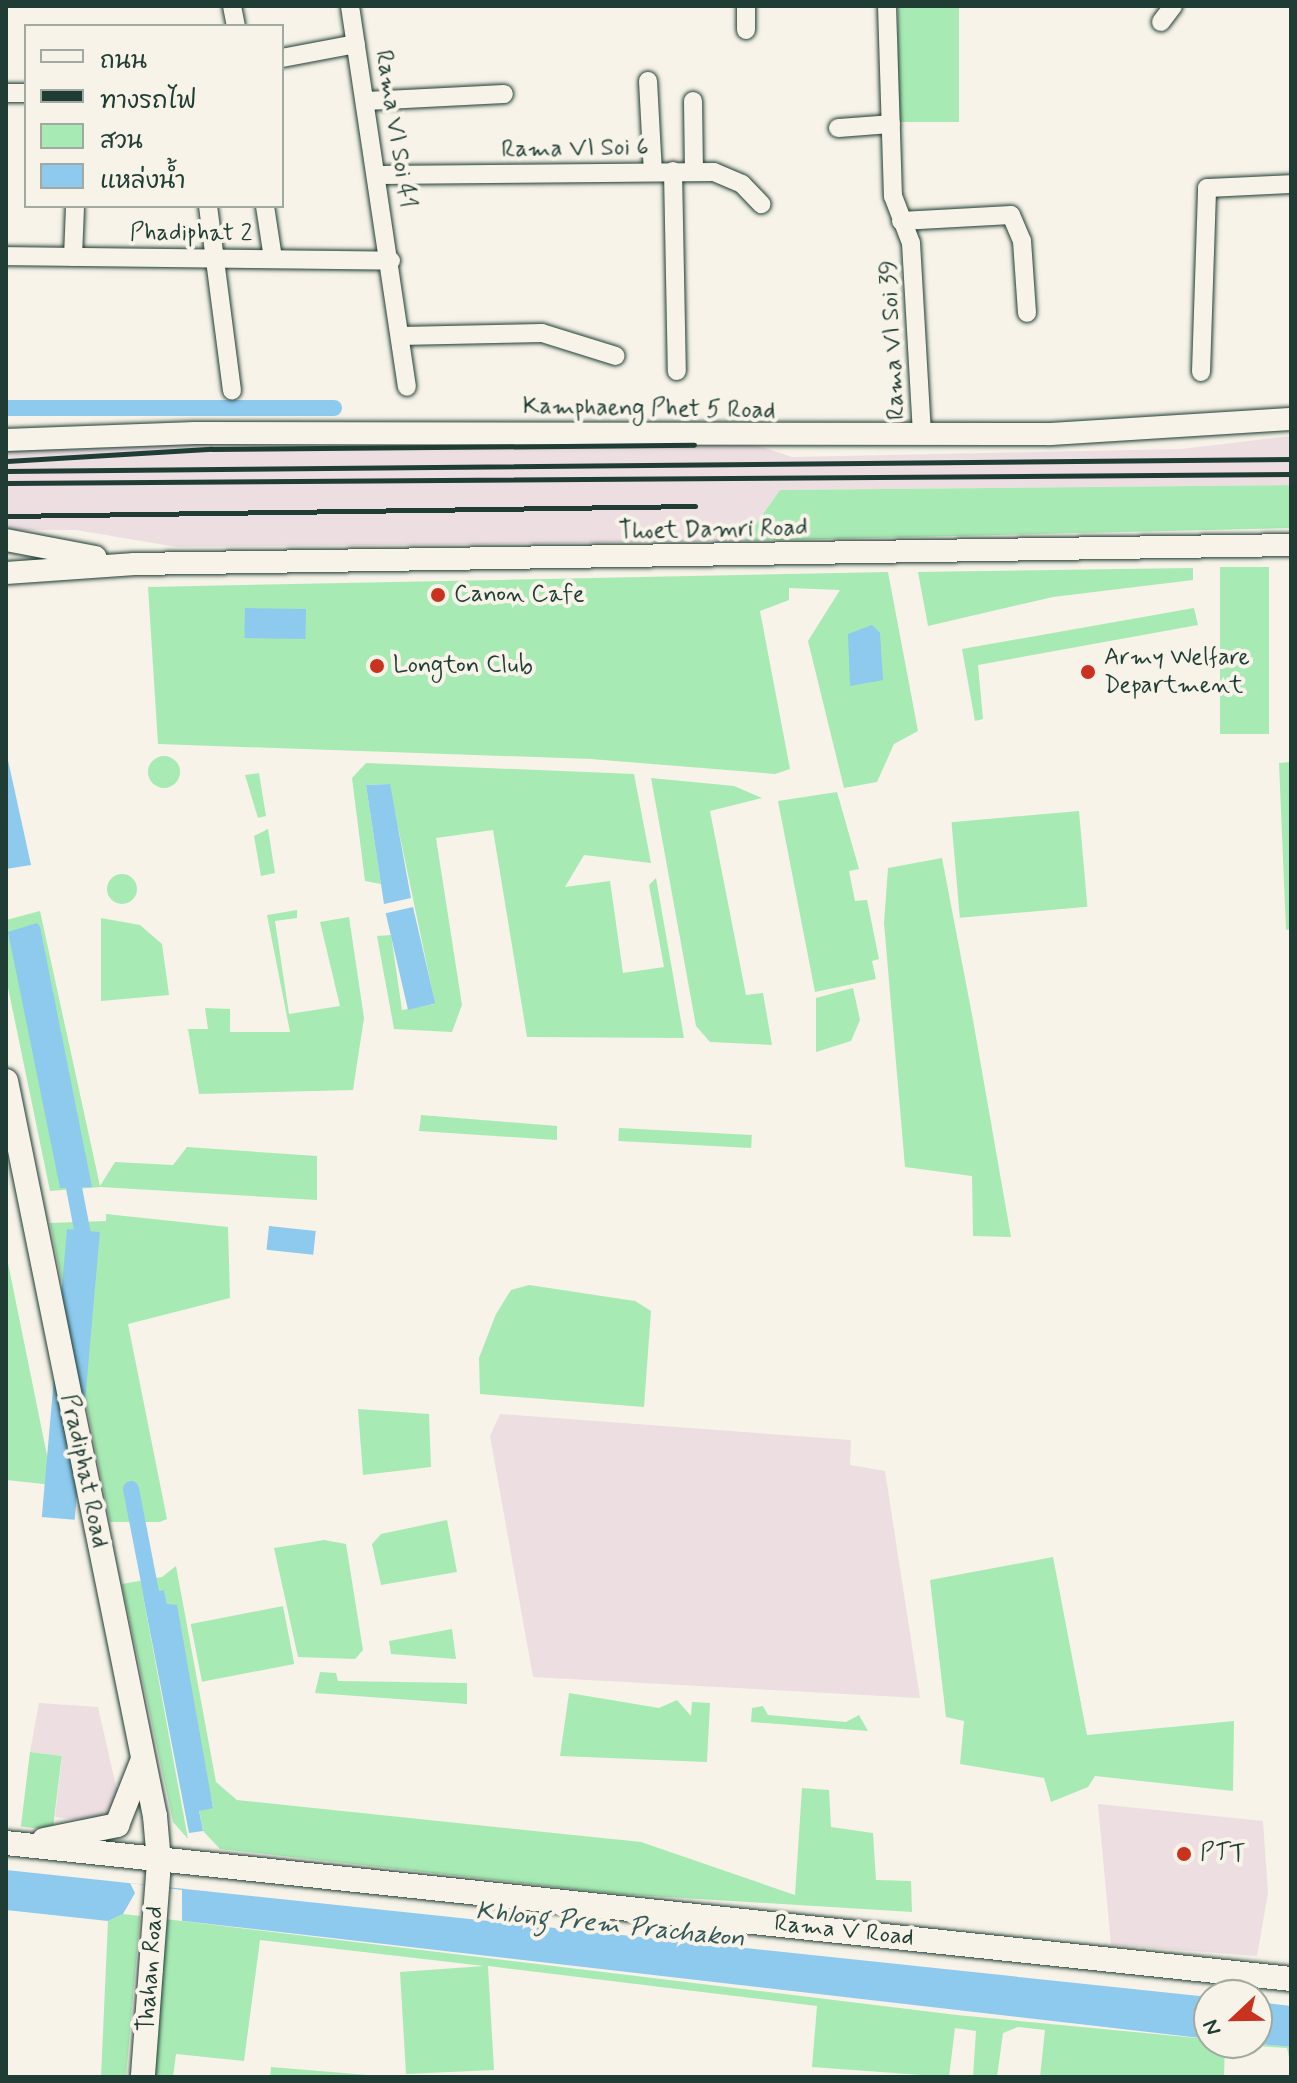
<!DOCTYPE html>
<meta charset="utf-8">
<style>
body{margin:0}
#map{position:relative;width:1297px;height:2083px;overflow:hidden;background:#f7f3e8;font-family:Mynerve,"Playpen Sans Thai",sans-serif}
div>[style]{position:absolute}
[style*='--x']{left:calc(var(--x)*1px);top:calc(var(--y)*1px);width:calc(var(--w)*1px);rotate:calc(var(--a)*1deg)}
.built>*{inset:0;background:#eddee2}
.green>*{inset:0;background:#a8eab4;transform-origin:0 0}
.round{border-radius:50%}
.water>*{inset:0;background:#8ec9ee;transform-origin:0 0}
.pier>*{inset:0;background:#f7f3e8}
.canal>*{height:16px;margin:-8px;padding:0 8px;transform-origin:8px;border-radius:8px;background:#8ec9ee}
.roads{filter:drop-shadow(0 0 2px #1f3d34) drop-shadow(0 0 2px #1f3d34)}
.minor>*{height:18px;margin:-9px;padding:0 9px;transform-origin:9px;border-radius:9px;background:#f7f3e8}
.tertiary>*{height:22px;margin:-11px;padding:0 11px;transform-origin:11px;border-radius:11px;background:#f7f3e8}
.secondary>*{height:24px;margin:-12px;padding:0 12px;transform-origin:12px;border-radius:12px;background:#f7f3e8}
.rail>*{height:5px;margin:-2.5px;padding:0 2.5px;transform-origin:2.5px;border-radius:2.5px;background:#1f3d34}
.dots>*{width:22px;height:22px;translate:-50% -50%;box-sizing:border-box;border:4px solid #f7f3e8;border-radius:50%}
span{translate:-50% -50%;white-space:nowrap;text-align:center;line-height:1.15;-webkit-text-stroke:8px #f7f3e8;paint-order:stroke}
.street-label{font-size:24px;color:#1f3d34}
.poi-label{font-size:24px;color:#1f3d34}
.left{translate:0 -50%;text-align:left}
.water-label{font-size:26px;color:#355959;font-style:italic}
.frame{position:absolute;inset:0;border:8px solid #1f3d34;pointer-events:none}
.legend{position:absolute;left:24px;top:24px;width:260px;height:184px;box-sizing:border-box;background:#f7f3e8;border:2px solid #a1aaa0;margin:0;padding:10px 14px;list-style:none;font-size:24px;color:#1f3d34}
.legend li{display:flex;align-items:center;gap:16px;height:40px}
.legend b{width:40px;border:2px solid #a1aaa0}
.north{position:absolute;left:1193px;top:1979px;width:80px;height:80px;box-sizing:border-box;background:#f7f3e8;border:2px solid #a1aaa0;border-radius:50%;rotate:248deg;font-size:22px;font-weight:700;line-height:32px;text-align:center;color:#1f3d34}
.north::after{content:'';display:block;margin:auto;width:28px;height:36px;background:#c8321e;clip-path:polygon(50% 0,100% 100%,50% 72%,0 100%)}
</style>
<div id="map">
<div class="built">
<i style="clip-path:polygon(1291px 436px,1291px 485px,780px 490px,744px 541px,177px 547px,76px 530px,6px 530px,6px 444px,741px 440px,792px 457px,1181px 449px)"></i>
<i style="clip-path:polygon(500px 1414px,851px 1440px,850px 1465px,885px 1471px,920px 1698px,533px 1677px,490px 1436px)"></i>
<i style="clip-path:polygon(39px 1703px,98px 1707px,121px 1808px,101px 1822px,55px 1817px,62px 1756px,30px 1752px)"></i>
<i style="clip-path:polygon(1098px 1804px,1263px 1821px,1268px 1893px,1257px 1956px,1111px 1945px)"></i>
</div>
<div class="green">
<i style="left:898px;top:6px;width:61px;height:116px"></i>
<i style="clip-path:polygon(1291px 485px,1291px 528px,744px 541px,780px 490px)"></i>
<i style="left:1220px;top:567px;width:49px;height:167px"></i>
<i style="clip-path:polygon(1193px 568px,1193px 580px,1053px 597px,928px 626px,918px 572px)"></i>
<i style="clip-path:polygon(888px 572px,918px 731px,894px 744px,877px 782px,844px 788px,808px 641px,840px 590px,789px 588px,789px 600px,760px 611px,790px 769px,775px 774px,591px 759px,158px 744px,148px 587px)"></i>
<i style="clip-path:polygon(1194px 608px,1198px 625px,978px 665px,983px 719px,975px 721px,962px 649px)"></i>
<i class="round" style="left:148px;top:756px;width:32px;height:32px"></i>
<i style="clip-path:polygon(1291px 762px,1291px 929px,1286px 930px,1279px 763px)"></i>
<i style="clip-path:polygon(366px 763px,634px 774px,651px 863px,584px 855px,565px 887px,610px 881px,623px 973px,664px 967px,649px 885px,656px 878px,684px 1038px,527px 1037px,493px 830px,436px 838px,462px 1005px,452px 1032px,394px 1029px,377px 936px,391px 935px,402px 1010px,435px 1004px,389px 784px,366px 785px,381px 884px,365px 881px,352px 778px)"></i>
<i style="clip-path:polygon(259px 773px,266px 816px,258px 818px,245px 775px)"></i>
<i style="clip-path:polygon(651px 778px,734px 786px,762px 798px,710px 811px,746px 995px,763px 993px,772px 1045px,710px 1042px,696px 1026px)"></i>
<i style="clip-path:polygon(837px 792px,859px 869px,849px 871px,855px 901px,867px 900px,879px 959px,872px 961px,876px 979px,815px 992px,778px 801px)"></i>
<i style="left:1079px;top:811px;width:96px;height:128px;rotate:85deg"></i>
<i style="clip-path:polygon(268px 829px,275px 873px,261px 876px,254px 836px)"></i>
<i style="clip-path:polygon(942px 858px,973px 1020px,1011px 1237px,973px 1236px,972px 1176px,905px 1167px,884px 923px,888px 868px)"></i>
<i class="round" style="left:107px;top:874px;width:30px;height:30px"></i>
<i style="clip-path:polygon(297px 910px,297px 918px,275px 921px,289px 1014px,340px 1006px,320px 922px,349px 917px,364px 1018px,353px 1090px,199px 1094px,188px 1029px,208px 1029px,205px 1008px,230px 1009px,230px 1032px,290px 1032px,267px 915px)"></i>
<i style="clip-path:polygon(40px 911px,100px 1186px,115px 1162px,173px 1165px,187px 1147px,317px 1156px,317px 1200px,101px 1187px,50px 1191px,6px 978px,6px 920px)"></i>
<i style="clip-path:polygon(101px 918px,140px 925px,162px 944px,169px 995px,101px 1001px)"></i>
<i style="clip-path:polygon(853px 988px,860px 1020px,851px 1041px,816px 1052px,816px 998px)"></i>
<i style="clip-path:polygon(421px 1115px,557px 1126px,557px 1140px,419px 1131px)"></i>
<i style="left:619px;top:1128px;width:133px;height:13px;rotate:3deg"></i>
<i style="clip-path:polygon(106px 1214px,228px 1227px,230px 1298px,128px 1324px,167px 1519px,160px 1522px,110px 1522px,50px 1223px,106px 1221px)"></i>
<i style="clip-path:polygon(6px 1253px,53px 1485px,6px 1480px)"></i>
<i style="clip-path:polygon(529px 1285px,635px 1301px,651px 1311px,644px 1407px,480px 1394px,479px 1358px,496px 1314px,511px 1290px)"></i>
<i style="clip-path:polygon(358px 1409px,429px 1414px,431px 1467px,363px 1475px)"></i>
<i style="clip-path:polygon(447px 1520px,457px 1572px,381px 1585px,372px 1544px,381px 1534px)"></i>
<i style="clip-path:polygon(324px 1540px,346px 1544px,363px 1650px,355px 1659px,298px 1657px,274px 1548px)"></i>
<i style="clip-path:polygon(1053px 1557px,1087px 1735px,1234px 1721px,1233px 1791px,1095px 1776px,1088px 1787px,1051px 1802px,1044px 1778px,960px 1764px,964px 1721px,946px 1717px,930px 1580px)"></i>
<i style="clip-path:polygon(176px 1566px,216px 1782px,237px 1800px,641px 1842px,795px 1895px,802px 1788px,829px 1790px,831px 1827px,873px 1833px,876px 1880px,911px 1881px,912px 1912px,618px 1894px,220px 1849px,203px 1831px,199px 1810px,213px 1807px,164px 1591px,143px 1595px,188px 1839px,173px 1822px,122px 1584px,162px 1577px)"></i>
<i style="left:283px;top:1606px;width:59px;height:94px;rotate:79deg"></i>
<i style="clip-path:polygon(452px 1629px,456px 1659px,391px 1654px,389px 1641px)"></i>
<i style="clip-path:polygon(320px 1672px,336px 1673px,338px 1681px,467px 1683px,467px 1704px,315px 1693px)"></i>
<i style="clip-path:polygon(569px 1693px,659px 1708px,677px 1700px,691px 1716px,692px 1702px,710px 1703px,707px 1762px,560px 1756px)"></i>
<i style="clip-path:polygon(763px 1706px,768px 1715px,846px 1722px,859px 1715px,868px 1731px,751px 1722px,752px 1708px)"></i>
<i style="left:30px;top:1752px;width:32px;height:75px;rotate:7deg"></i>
<i style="clip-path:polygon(123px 1914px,140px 1916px,126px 2077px,101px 2077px,108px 1921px)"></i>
<i style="clip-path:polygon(166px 1919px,957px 2015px,1291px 2047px,1291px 2067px,1287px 2048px,1225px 2044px,1224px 2077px,1040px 2077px,1045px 2030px,1018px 2027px,1003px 2033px,997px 2077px,973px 2077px,976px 2031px,955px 2028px,949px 2077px,812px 2067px,817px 2006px,488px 1966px,494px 2070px,406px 2074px,400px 1972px,484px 1966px,260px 1940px,244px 2061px,176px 2054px,173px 2077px,151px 2077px)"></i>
<i style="clip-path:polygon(271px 2067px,380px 2076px,380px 2077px,270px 2077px)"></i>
</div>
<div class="water">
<i style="left:245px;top:608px;width:61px;height:30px;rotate:1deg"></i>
<i style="clip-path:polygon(872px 625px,880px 633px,883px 680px,850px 686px,848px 634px)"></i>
<i style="clip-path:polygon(6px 751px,31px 865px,6px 869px)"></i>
<i style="clip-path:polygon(390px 784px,411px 898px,384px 904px,366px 785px)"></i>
<i style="left:413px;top:907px;width:99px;height:28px;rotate:77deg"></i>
<i style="clip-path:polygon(37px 923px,40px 927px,92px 1187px,60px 1188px,8px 932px)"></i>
<i style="left:269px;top:1226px;width:47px;height:24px;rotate:6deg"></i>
<i style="left:67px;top:1229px;width:33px;height:289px;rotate:5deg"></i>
<i style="clip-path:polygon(164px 1590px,167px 1604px,177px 1605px,213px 1808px,199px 1811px,203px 1831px,189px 1833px,143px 1595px)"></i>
<i style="clip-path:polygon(6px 1870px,1209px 1997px,1209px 2039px,166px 1919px,123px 1914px,108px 1921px,6px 1910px)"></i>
<i style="clip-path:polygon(1257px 2002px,1291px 2006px,1291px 2047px,1249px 2043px,1257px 2043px)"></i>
</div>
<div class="pier">
<i style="clip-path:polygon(130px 1883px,182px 1890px,182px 1921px,123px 1914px,135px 1893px)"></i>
</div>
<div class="canal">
<i style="--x:6;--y:408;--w:328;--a:0"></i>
<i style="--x:70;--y:1167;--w:85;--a:79.1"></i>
<i style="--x:131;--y:1489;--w:125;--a:79"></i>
</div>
<div class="roads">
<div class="minor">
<i style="--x:232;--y:6;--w:20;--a:79"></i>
<i style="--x:350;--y:6;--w:385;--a:81.5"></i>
<i style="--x:746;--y:6;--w:24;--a:90"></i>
<i style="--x:887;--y:6;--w:190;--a:88.2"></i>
<i style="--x:893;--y:196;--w:50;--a:69"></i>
<i style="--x:911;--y:243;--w:192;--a:86.7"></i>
<i style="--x:1161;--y:22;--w:20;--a:-53"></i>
<i style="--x:282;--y:58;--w:75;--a:-10.7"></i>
<i style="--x:648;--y:81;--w:91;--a:86.9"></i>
<i style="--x:6;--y:93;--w:20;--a:0"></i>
<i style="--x:366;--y:101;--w:138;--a:-2.9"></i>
<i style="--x:693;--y:101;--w:70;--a:89.2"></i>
<i style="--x:838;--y:128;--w:53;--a:-4.3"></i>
<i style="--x:673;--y:171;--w:200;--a:88.9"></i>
<i style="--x:379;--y:175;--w:335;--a:-0.5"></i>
<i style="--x:714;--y:172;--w:30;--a:23"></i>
<i style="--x:742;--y:184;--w:28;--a:46"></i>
<i style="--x:208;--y:206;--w:186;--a:82.6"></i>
<i style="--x:265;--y:206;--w:53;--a:81.3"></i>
<i style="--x:901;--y:221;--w:110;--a:-3.1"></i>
<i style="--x:1011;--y:215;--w:28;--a:67"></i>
<i style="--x:1022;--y:241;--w:72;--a:86"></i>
<i style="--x:6;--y:256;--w:385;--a:0.7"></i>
<i style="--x:73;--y:257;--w:49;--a:-87.7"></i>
<i style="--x:400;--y:336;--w:142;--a:-1.2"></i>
<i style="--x:542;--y:333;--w:77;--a:17.3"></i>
<i style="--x:1201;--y:372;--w:184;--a:-88.1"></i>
<i style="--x:1207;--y:188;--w:84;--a:-2.7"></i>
</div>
<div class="tertiary">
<i style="--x:6;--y:440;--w:189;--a:-2.1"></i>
<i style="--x:195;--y:433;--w:855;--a:0.07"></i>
<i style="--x:1050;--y:434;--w:241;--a:-3.6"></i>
<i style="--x:6;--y:540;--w:91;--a:10.8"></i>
<i style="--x:6;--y:573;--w:129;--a:-4"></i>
<i style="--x:135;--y:564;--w:1156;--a:-0.94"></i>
</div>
<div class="secondary">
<i style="--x:6;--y:1081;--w:750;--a:78.54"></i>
<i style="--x:155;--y:1816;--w:46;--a:85"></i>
<i style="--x:159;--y:1862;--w:216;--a:94.3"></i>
<i style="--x:44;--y:1840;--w:75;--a:-11.6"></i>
<i style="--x:117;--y:1825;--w:68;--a:-68.4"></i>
<i style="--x:6;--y:1843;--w:1292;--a:6.04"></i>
</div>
</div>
<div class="rail">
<i style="--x:7;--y:461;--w:205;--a:-3.4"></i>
<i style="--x:212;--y:449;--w:482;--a:-0.5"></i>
<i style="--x:6;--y:471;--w:1285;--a:-0.54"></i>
<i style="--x:6;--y:483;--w:1285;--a:-0.4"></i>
<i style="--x:6;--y:516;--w:689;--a:-0.83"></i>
</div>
<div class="dots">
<i style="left:438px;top:595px;background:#c8321e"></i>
<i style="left:377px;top:666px;background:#c8321e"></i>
<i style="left:1088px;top:672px;background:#c8321e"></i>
<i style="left:1184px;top:1854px;background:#c8321e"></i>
</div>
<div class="street-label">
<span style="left:395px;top:129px;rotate:81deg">Rama VI Soi 41</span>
<span style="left:575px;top:149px;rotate:-1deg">Rama VI Soi 6</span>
<span style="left:191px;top:234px">Phadiphat 2</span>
<span style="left:893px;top:340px;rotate:-93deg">Rama VI Soi 39</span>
<span style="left:649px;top:409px;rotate:1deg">Kamphaeng Phet 5 Road</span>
<span style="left:713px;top:530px;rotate:-1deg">Thoet Damri Road</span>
<span style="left:84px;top:1471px;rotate:78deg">Pradiphat Road</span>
<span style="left:844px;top:1931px;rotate:6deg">Rama V Road</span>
<span style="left:151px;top:1969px;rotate:-86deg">Thahan Road</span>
</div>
<div class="poi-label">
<span class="left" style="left:454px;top:595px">Canon Cafe</span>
<span class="left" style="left:1104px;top:672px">Army Welfare<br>Department</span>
<span class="left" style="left:393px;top:666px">Longton Club</span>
<span class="left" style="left:1200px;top:1854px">PTT</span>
</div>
<div class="water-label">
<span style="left:610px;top:1926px;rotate:6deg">Khlong Prem Prachakon</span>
</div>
<div class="frame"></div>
<ul class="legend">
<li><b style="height:10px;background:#f7f3e8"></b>ถนน</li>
<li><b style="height:10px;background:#1f3d34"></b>ทางรถไฟ</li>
<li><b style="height:22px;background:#a8eab4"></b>สวน</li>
<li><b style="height:22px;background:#8ec9ee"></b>แหล่งน้ำ</li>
</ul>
<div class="north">N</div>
</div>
